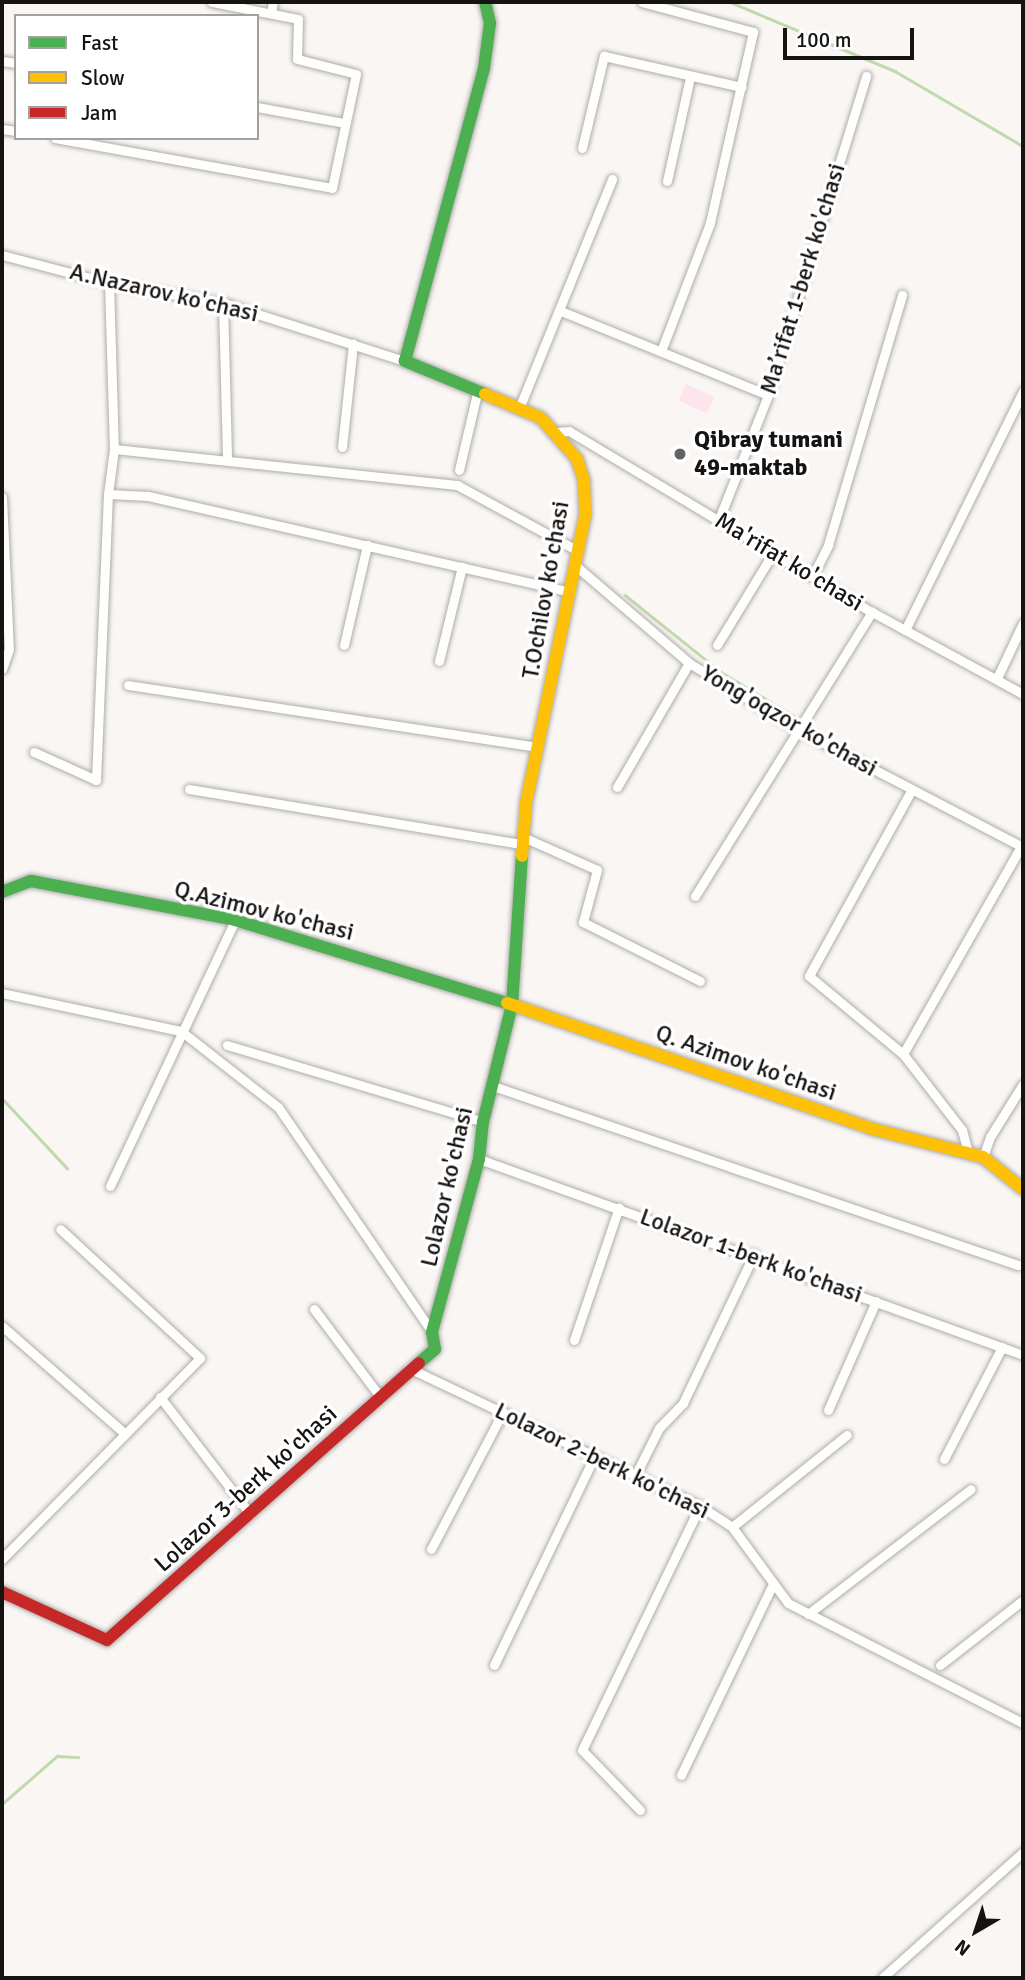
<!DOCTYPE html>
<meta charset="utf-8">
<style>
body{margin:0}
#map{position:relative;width:1025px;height:1980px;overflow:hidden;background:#f9f6f4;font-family:Signika,sans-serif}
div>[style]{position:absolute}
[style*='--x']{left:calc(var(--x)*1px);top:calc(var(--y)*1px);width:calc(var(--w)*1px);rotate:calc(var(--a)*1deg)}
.green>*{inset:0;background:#fce5ec;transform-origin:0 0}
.stream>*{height:2.5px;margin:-1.25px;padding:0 1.25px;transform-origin:1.25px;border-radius:1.25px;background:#c1d9ae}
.roads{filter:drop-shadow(0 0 2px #aeacaa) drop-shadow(0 0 2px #aeacaa)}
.street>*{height:9px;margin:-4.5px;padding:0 4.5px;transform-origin:4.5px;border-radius:4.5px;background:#fefefd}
.fast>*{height:12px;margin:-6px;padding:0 6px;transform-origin:6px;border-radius:6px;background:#4caf50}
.slow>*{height:12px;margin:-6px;padding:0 6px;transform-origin:6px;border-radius:6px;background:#ffc107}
.jam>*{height:12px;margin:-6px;padding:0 6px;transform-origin:6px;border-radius:6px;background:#c62828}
.dots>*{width:19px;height:19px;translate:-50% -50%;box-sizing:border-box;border:4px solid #fff;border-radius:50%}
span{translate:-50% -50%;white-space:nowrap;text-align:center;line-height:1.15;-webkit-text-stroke:7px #fff;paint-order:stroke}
.street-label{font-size:24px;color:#161412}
.poi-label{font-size:24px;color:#161412;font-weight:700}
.left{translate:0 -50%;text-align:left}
.frame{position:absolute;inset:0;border:4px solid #161412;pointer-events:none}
.legend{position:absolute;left:14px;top:14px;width:245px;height:126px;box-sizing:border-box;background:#fff;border:2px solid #a2a1a0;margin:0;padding:9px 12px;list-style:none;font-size:21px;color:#161412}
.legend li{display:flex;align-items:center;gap:14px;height:35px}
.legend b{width:35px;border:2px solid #a2a1a0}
.north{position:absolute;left:941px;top:1896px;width:70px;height:70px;-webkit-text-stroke:5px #fff;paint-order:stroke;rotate:219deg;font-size:19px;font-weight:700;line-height:28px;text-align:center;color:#161412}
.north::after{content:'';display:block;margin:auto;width:24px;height:32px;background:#161412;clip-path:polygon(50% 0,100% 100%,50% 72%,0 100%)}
.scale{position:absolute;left:783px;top:28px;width:131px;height:32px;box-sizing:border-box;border:4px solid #161412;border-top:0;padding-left:9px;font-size:21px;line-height:24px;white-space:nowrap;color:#161412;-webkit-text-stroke:5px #fff;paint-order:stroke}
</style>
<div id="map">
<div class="green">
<i style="left:686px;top:384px;width:31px;height:18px;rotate:25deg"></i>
</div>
<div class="stream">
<i style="--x:730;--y:2;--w:179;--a:22.7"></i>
<i style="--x:895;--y:71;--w:148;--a:30.4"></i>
<i style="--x:625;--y:595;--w:123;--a:38.7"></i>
<i style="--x:721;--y:672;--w:192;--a:31"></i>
<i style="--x:2;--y:1098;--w:96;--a:47.1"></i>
<i style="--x:2;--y:1804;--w:73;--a:-41.1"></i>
<i style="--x:57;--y:1756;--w:21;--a:3"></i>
</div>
<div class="roads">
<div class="street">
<i style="--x:642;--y:2;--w:115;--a:15.1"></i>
<i style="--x:753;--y:32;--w:196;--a:102.7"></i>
<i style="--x:710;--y:223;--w:137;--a:110.9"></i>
<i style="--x:271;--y:13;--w:11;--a:-80"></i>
<i style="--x:2;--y:61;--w:14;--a:8"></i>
<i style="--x:257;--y:107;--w:88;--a:10.4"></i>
<i style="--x:2;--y:129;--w:14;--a:8"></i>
<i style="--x:55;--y:138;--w:281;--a:10.2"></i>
<i style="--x:332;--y:188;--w:116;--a:-78.1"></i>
<i style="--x:356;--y:74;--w:61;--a:-165.7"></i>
<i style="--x:297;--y:59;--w:40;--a:-88.6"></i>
<i style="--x:298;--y:19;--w:88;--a:-168.8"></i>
<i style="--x:582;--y:148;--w:95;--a:-76.6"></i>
<i style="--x:604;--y:56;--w:141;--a:12.7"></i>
<i style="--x:667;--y:181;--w:107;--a:-77.5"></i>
<i style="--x:2;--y:255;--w:111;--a:14.7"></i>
<i style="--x:109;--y:283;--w:116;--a:10"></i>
<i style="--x:223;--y:303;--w:191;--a:17.7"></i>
<i style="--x:109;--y:283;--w:166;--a:88.3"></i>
<i style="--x:114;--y:449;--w:45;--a:97.6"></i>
<i style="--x:108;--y:494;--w:40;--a:2.9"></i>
<i style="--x:148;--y:496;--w:433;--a:12.8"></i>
<i style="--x:223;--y:303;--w:158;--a:88.5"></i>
<i style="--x:561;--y:311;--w:223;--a:22.1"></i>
<i style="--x:520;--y:406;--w:245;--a:-67.9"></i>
<i style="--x:557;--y:432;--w:12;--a:-5"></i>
<i style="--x:569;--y:431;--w:353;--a:30.9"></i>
<i style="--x:872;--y:612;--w:172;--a:28.5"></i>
<i style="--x:342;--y:447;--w:104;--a:-83.9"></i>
<i style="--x:114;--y:449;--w:345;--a:6"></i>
<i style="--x:457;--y:485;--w:138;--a:28.6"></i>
<i style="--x:459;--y:470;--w:83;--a:-76.8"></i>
<i style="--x:2;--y:497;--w:152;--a:87.4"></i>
<i style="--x:9;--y:649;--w:21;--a:109"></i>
<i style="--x:719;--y:519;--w:133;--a:-68.4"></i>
<i style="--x:768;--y:395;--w:334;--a:-72.9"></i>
<i style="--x:576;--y:566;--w:149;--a:40.6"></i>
<i style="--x:689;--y:663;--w:127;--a:31.4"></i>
<i style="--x:797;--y:729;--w:255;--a:27.6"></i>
<i style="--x:813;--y:575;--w:34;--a:-63"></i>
<i style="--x:828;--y:545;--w:261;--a:-73.5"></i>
<i style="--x:905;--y:630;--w:267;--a:-63.7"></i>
<i style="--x:344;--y:645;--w:103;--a:-77"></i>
<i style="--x:717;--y:645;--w:108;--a:-58.7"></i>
<i style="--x:439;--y:661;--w:97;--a:-76.3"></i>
<i style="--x:997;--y:678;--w:61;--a:-64.7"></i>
<i style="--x:128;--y:685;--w:415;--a:8.6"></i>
<i style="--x:34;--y:752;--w:68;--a:24.3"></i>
<i style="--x:96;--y:780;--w:286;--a:-87.6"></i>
<i style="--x:617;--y:787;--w:143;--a:-59.9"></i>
<i style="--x:189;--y:789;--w:338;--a:9.4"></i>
<i style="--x:911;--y:791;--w:211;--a:118.9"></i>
<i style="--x:809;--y:976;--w:122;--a:39.7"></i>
<i style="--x:903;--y:1054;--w:96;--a:52.2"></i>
<i style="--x:962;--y:1130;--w:24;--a:75"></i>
<i style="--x:523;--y:837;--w:81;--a:24"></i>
<i style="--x:597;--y:870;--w:54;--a:105.1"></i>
<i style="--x:583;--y:922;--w:131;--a:26.8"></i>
<i style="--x:695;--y:896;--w:335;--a:-58.1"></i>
<i style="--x:2;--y:993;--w:183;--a:12"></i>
<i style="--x:181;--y:1031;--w:123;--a:38.1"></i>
<i style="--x:278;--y:1107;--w:273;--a:55.6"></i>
<i style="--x:227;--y:1045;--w:267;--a:16.7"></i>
<i style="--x:903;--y:1054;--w:239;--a:-60.4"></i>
<i style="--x:493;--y:1086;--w:555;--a:18.83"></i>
<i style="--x:983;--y:1157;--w:21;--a:-71"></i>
<i style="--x:990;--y:1137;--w:62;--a:-58.1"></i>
<i style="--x:479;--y:1159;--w:578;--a:19.81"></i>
<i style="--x:110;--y:1186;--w:294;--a:-64.8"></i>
<i style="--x:314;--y:1309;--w:111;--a:53"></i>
<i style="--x:2;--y:1326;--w:161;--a:41.2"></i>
<i style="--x:574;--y:1340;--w:140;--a:-71.3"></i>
<i style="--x:413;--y:1370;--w:318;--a:25.4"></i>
<i style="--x:700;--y:1506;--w:38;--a:33"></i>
<i style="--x:732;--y:1527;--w:94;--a:53.6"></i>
<i style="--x:788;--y:1603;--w:264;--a:27.1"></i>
<i style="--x:160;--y:1397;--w:148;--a:52.4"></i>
<i style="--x:828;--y:1410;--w:119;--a:-66.2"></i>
<i style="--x:944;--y:1459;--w:126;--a:-62.6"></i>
<i style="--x:635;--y:1476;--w:54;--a:-63.4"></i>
<i style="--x:659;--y:1428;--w:35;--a:-46"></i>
<i style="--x:683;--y:1403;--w:165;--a:-64.5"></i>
<i style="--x:732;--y:1527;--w:147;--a:-38.7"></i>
<i style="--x:431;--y:1549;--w:155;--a:-62.3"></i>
<i style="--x:2;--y:1559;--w:282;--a:-45.4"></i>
<i style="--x:200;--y:1358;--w:190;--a:-137.3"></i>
<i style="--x:808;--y:1614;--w:205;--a:-37.5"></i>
<i style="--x:494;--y:1665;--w:231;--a:-64.3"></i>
<i style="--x:940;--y:1665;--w:105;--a:-38.1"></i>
<i style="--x:681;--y:1775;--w:212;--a:-64.3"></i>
<i style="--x:640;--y:1810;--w:83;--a:-134"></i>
<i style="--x:582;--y:1750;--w:271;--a:-64.2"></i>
<i style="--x:882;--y:1978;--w:189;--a:-41.8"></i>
</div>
<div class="fast">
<i style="--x:485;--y:394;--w:87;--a:-157.6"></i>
<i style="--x:405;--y:361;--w:303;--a:-74.9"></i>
<i style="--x:484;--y:68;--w:45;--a:-82.4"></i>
<i style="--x:490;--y:23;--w:22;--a:-103"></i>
<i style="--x:2;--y:892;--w:31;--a:-21"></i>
<i style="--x:31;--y:881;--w:208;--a:10.8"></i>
<i style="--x:235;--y:920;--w:284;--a:17"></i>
<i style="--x:419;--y:1363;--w:21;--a:-41"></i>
<i style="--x:435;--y:1349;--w:17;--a:-100"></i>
<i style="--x:432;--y:1332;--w:179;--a:-74.8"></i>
<i style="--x:479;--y:1159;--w:37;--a:-84"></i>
<i style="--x:483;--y:1122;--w:121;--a:-76.1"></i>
<i style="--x:512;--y:1005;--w:149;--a:-86.2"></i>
</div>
<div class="slow">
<i style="--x:485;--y:394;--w:61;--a:23.2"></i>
<i style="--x:541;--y:418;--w:55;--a:48.7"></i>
<i style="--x:577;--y:459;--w:23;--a:72"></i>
<i style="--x:584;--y:481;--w:35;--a:88"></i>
<i style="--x:585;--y:516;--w:294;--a:101.6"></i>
<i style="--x:526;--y:804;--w:52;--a:94.4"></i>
<i style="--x:507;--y:1003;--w:383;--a:19"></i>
<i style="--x:869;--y:1128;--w:118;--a:14.3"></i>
<i style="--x:983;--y:1157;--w:51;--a:38.7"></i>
</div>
<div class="jam">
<i style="--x:2;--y:1592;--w:115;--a:24.6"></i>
<i style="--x:107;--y:1640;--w:417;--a:-41.6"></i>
</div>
</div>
<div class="dots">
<i style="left:680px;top:454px;background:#656361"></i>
</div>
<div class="street-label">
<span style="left:803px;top:279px;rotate:-73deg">Ma’rifat 1-berk ko'chasi</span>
<span style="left:164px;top:293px;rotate:13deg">A.Nazarov ko'chasi</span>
<span style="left:789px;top:562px;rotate:31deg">Ma'rifat ko'chasi</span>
<span style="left:546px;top:590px;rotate:-80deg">T.Ochilov ko'chasi</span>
<span style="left:789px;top:721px;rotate:30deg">Yong'oqzor ko'chasi</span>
<span style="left:264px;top:911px;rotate:14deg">Q.Azimov ko'chasi</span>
<span style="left:746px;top:1063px;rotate:19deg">Q. Azimov ko'chasi</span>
<span style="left:447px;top:1187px;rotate:-77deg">Lolazor ko'chasi</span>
<span style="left:751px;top:1256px;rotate:20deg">Lolazor 1-berk ko'chasi</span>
<span style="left:602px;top:1461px;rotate:26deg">Lolazor 2-berk ko'chasi</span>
<span style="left:246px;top:1489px;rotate:-42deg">Lolazor 3-berk ko'chasi</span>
</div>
<div class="poi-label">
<span class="left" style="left:694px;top:454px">Qibray tumani<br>49-maktab</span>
</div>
<div class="frame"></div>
<ul class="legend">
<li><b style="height:9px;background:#4caf50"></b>Fast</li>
<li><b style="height:9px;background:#ffc107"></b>Slow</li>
<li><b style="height:9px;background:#c62828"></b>Jam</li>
</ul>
<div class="north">N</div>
<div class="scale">100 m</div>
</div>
